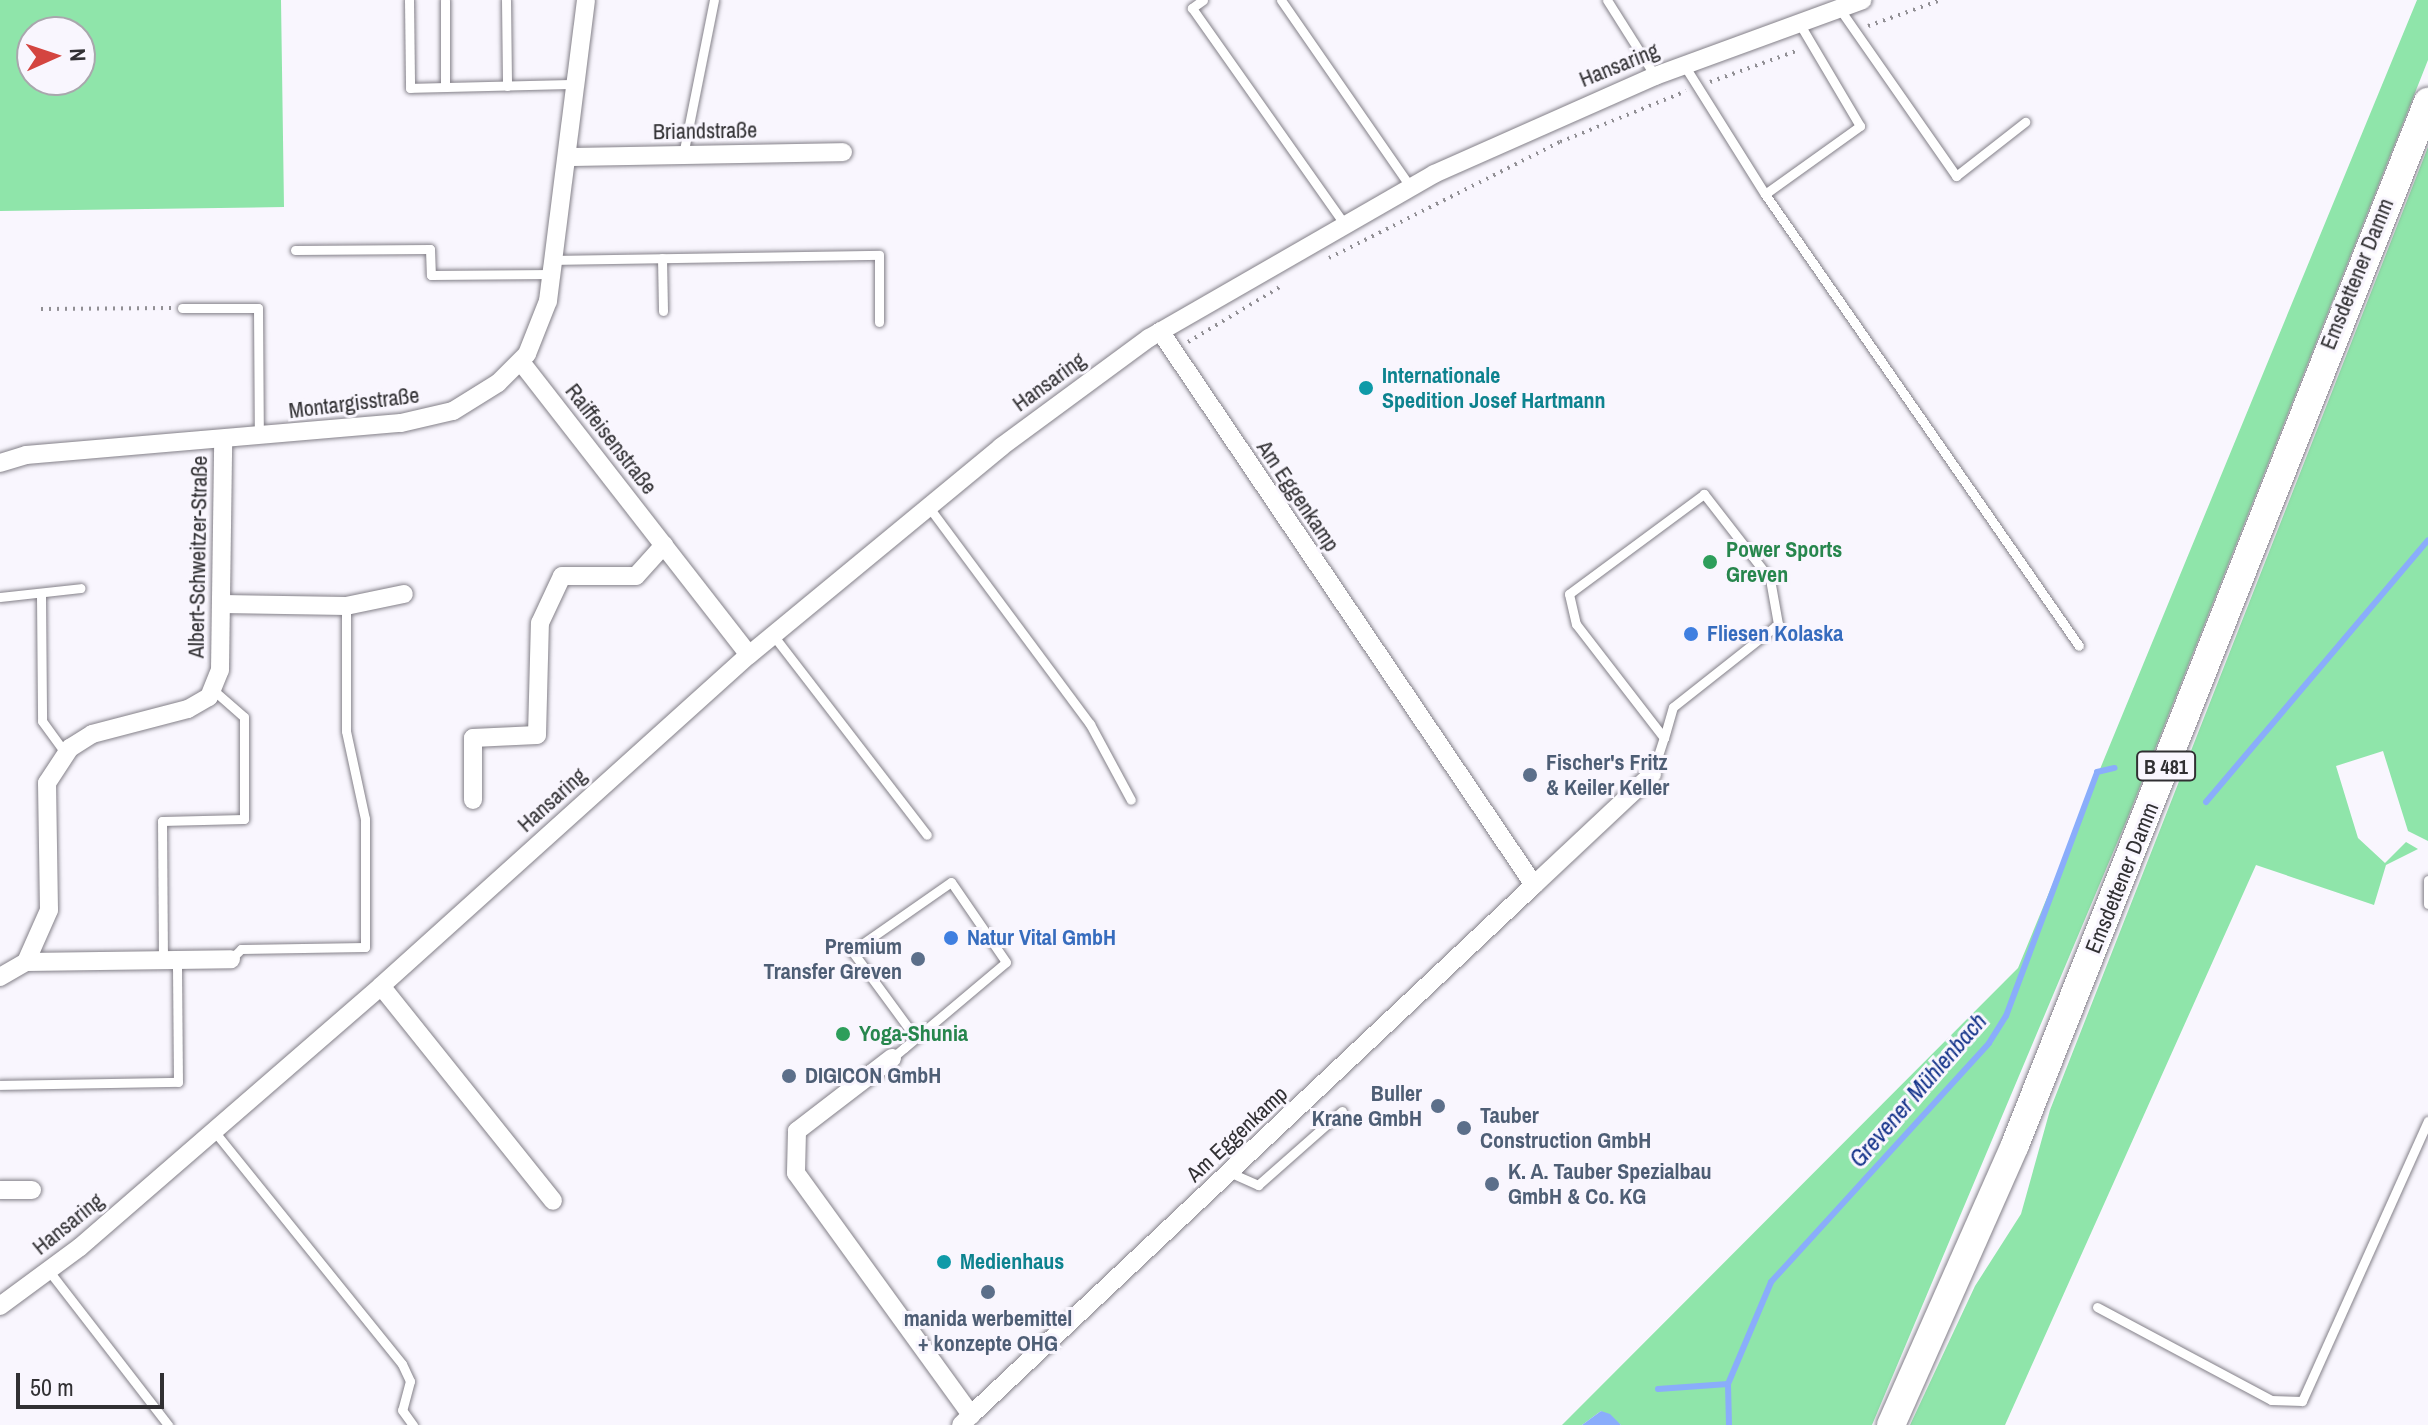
<!DOCTYPE html>
<meta charset="utf-8">
<style>
body{margin:0}
#map{position:relative;width:2428px;height:1425px;overflow:hidden;background:#f9f6fe;font-family:"Archivo Narrow",sans-serif}
div>[style]{position:absolute}
[style*='--x']{left:calc(var(--x)*1px);top:calc(var(--y)*1px);width:calc(var(--w)*1px);rotate:calc(var(--a)*1deg)}
.green>*{inset:0;background:#8fe5aa}
.water>*{inset:0;background:#8aadfb}
.stream>*{height:6px;margin:-3px;padding:0 3px;transform-origin:3px;border-radius:3px;background:#8aadfb}
.path>*{height:4px;margin-top:-2px;transform-origin:0;background:repeating-linear-gradient(90deg,#918f94 0 2px,transparent 0 8px)}
.roads{filter:drop-shadow(0 0 2px #838088) drop-shadow(0 0 2px #838088)}
.service>*{height:9px;margin:-4.5px;padding:0 4.5px;transform-origin:4.5px;border-radius:4.5px;background:#fff}
.minor>*{height:18px;margin:-9px;padding:0 9px;transform-origin:9px;border-radius:9px;background:#fff}
.primary>*{height:28px;margin:-14px;padding:0 14px;transform-origin:14px;border-radius:14px;background:#fff}
.dots>*{width:22px;height:22px;translate:-50% -50%;box-sizing:border-box;border:4px solid #f9f6fe;border-radius:50%}
span{translate:-50% -50%;white-space:nowrap;text-align:center;line-height:1.15;-webkit-text-stroke:6px #f9f6fe;paint-order:stroke}
.shield-label span{padding:2px 6px;background:#f9f6fe;border:2px solid;border-radius:6px;-webkit-text-stroke-width:0}
.shield-label{font-size:20px;color:#313033;font-weight:700}
.street-label{font-size:22px;color:#313033}
.culture-label{font-size:22px;color:#0d838f;font-weight:700}
.left{translate:0 -50%;text-align:left}
.leisure-label{font-size:22px;color:#27864d;font-weight:700}
.shop-label{font-size:22px;color:#366cbe;font-weight:700}
.service-label{font-size:22px;color:#4e5e75;font-weight:700}
.right{translate:-100% -50%;text-align:right}
.water-label{font-size:24px;color:#14338a;font-style:italic}
.north{position:absolute;left:16px;top:16px;width:80px;height:80px;box-sizing:border-box;background:#f9f6fe;border:2px solid #a9a7ad;border-radius:50%;rotate:87deg;font-size:22px;font-weight:700;line-height:32px;text-align:center;color:#313033}
.north::after{content:'';display:block;margin:auto;width:28px;height:36px;background:#d44540;clip-path:polygon(50% 0,100% 100%,50% 72%,0 100%)}
.scale{position:absolute;left:16px;top:1373px;width:148px;height:36px;box-sizing:border-box;border:4px solid #313033;border-top:0;padding-left:10px;font-size:24px;line-height:28px;white-space:nowrap;color:#313033;-webkit-text-stroke:6px #f9f6fe;paint-order:stroke}
</style>
<div id="map">
<div class="green">
<i style="clip-path:polygon(evenodd,0 0,281px 0,284px 207px,0 211px,0 0,32px 32px,80px 32px,80px 80px,32px 80px,32px 32px)"></i>
<i style="clip-path:polygon(2417px 0,2428px 0,2428px 60px,2128px 817px,1872px 1425px,1621px 1425px,1601px 1411px,1582px 1425px,1562px 1425px,2018px 968px)"></i>
<i style="clip-path:polygon(2428px 147px,2428px 841px,2408px 831px,2383px 751px,2336px 766px,2358px 838px,2385px 863px,2406px 842px,2418px 849px,2386px 865px,2374px 905px,2256px 865px,2005px 1425px,1910px 1425px,1975px 1286px,2021px 1214px,2050px 1110px)"></i>
</div>
<div class="water">
<i style="clip-path:polygon(1601px 1411px,1610px 1414px,1621px 1425px,1582px 1425px)"></i>
</div>
<div class="stream">
<i style="--x:2206;--y:802;--w:343;--a:-49.7"></i>
<i style="--x:1658;--y:1389;--w:70;--a:-4.1"></i>
<i style="--x:1729;--y:1425;--w:41;--a:-91.4"></i>
<i style="--x:1728;--y:1384;--w:111;--a:-67.1"></i>
<i style="--x:1771;--y:1282;--w:323;--a:-47.6"></i>
<i style="--x:1989;--y:1043;--w:32;--a:-58"></i>
<i style="--x:2006;--y:1016;--w:260;--a:-69.5"></i>
<i style="--x:2097;--y:772;--w:18;--a:-13"></i>
</div>
<div class="path">
<i style="--x:1868;--y:26;--w:77;--a:-19.6"></i>
<i style="--x:1710;--y:82;--w:95;--a:-19.8"></i>
<i style="--x:1329;--y:258;--w:258;--a:-26.7"></i>
<i style="--x:1560;--y:142;--w:136;--a:-22"></i>
<i style="--x:41;--y:309;--w:130;--a:-0.4"></i>
<i style="--x:1188;--y:342;--w:107;--a:-30.9"></i>
</div>
<div class="roads">
<div class="service">
<i style="--x:409;--y:0;--w:88;--a:89.3"></i>
<i style="--x:410;--y:88;--w:166;--a:-1.4"></i>
<i style="--x:445;--y:0;--w:87;--a:90"></i>
<i style="--x:506;--y:0;--w:86;--a:89.3"></i>
<i style="--x:1203;--y:0;--w:14;--a:144"></i>
<i style="--x:1192;--y:8;--w:262;--a:54.8"></i>
<i style="--x:1281;--y:0;--w:226;--a:55.3"></i>
<i style="--x:1607;--y:0;--w:90;--a:57.7"></i>
<i style="--x:1839;--y:8;--w:205;--a:55.1"></i>
<i style="--x:1956;--y:176;--w:88;--a:-38"></i>
<i style="--x:1684;--y:65;--w:152;--a:57.9"></i>
<i style="--x:1765;--y:194;--w:117;--a:-35.6"></i>
<i style="--x:1860;--y:126;--w:120;--a:-120.6"></i>
<i style="--x:683;--y:155;--w:158;--a:-78.7"></i>
<i style="--x:1765;--y:194;--w:550;--a:55.21"></i>
<i style="--x:295;--y:250;--w:135;--a:-0.4"></i>
<i style="--x:430;--y:249;--w:26;--a:88"></i>
<i style="--x:431;--y:275;--w:121;--a:-0.5"></i>
<i style="--x:662;--y:258;--w:53;--a:88.9"></i>
<i style="--x:554;--y:260;--w:325;--a:-0.9"></i>
<i style="--x:879;--y:255;--w:67;--a:90"></i>
<i style="--x:182;--y:308;--w:76;--a:0"></i>
<i style="--x:258;--y:308;--w:129;--a:89.6"></i>
<i style="--x:928;--y:506;--w:272;--a:53.4"></i>
<i style="--x:1090;--y:724;--w:86;--a:61.7"></i>
<i style="--x:41;--y:596;--w:125;--a:89.5"></i>
<i style="--x:42;--y:721;--w:41;--a:54"></i>
<i style="--x:0;--y:597;--w:81;--a:-6.3"></i>
<i style="--x:773;--y:635;--w:252;--a:52.4"></i>
<i style="--x:1652;--y:774;--w:38;--a:-72"></i>
<i style="--x:1664;--y:738;--w:32;--a:-74"></i>
<i style="--x:1673;--y:707;--w:134;--a:-38.3"></i>
<i style="--x:1778;--y:624;--w:46;--a:-100.1"></i>
<i style="--x:1770;--y:579;--w:108;--a:-127.8"></i>
<i style="--x:1704;--y:494;--w:168;--a:143.5"></i>
<i style="--x:1569;--y:594;--w:31;--a:77"></i>
<i style="--x:1576;--y:624;--w:144;--a:52.3"></i>
<i style="--x:2428;--y:880;--w:24;--a:90"></i>
<i style="--x:231;--y:959;--w:14;--a:-45"></i>
<i style="--x:241;--y:949;--w:124;--a:-0.9"></i>
<i style="--x:365;--y:947;--w:128;--a:-90"></i>
<i style="--x:365;--y:819;--w:90;--a:-102.2"></i>
<i style="--x:346;--y:731;--w:125;--a:-90"></i>
<i style="--x:163;--y:961;--w:140;--a:-90.4"></i>
<i style="--x:162;--y:821;--w:82;--a:-1.4"></i>
<i style="--x:244;--y:819;--w:102;--a:-90"></i>
<i style="--x:244;--y:717;--w:43;--a:-138.8"></i>
<i style="--x:892;--y:1058;--w:16;--a:-40"></i>
<i style="--x:904;--y:1048;--w:133;--a:-40.1"></i>
<i style="--x:1006;--y:962;--w:97;--a:-124.5"></i>
<i style="--x:951;--y:882;--w:121;--a:145.1"></i>
<i style="--x:852;--y:951;--w:108;--a:53.7"></i>
<i style="--x:0;--y:1085;--w:178;--a:-1"></i>
<i style="--x:178;--y:1082;--w:121;--a:-90.5"></i>
<i style="--x:214;--y:1131;--w:299;--a:51.1"></i>
<i style="--x:402;--y:1364;--w:19;--a:65"></i>
<i style="--x:410;--y:1381;--w:30;--a:105"></i>
<i style="--x:402;--y:1410;--w:19;--a:54"></i>
<i style="--x:1231;--y:1173;--w:30;--a:24"></i>
<i style="--x:1258;--y:1185;--w:112;--a:-41.4"></i>
<i style="--x:49;--y:1271;--w:195;--a:52.3"></i>
<i style="--x:2097;--y:1307;--w:197;--a:28.1"></i>
<i style="--x:2271;--y:1400;--w:31;--a:2"></i>
<i style="--x:2302;--y:1401;--w:307;--a:-65.8"></i>
</div>
<div class="minor">
<i style="--x:568;--y:157;--w:275;--a:-1"></i>
<i style="--x:521;--y:362;--w:371;--a:52.1"></i>
<i style="--x:0;--y:463;--w:27;--a:-17"></i>
<i style="--x:26;--y:455;--w:376;--a:-4.9"></i>
<i style="--x:401;--y:423;--w:53;--a:-13"></i>
<i style="--x:453;--y:411;--w:53;--a:-31.9"></i>
<i style="--x:498;--y:383;--w:41;--a:-45"></i>
<i style="--x:527;--y:354;--w:57;--a:-68.4"></i>
<i style="--x:548;--y:301;--w:303;--a:-82.8"></i>
<i style="--x:222;--y:604;--w:124;--a:0.9"></i>
<i style="--x:346;--y:606;--w:59;--a:-11.7"></i>
<i style="--x:473;--y:800;--w:62;--a:-90"></i>
<i style="--x:473;--y:738;--w:64;--a:-2.7"></i>
<i style="--x:537;--y:735;--w:112;--a:-88.5"></i>
<i style="--x:540;--y:623;--w:52;--a:-64.9"></i>
<i style="--x:562;--y:576;--w:74;--a:0"></i>
<i style="--x:636;--y:576;--w:42;--a:-47.9"></i>
<i style="--x:1534;--y:885;--w:162;--a:-43.2"></i>
<i style="--x:26;--y:962;--w:205;--a:-0.8"></i>
<i style="--x:0;--y:977;--w:30;--a:-30"></i>
<i style="--x:26;--y:962;--w:57;--a:-66.1"></i>
<i style="--x:49;--y:910;--w:127;--a:-90.9"></i>
<i style="--x:47;--y:783;--w:42;--a:-56.7"></i>
<i style="--x:70;--y:748;--w:26;--a:-32"></i>
<i style="--x:92;--y:734;--w:99;--a:-14.6"></i>
<i style="--x:188;--y:709;--w:24;--a:-30"></i>
<i style="--x:209;--y:697;--w:29;--a:-68"></i>
<i style="--x:220;--y:670;--w:229;--a:-89.2"></i>
<i style="--x:381;--y:986;--w:495;--a:-42"></i>
<i style="--x:749;--y:655;--w:327;--a:-39.5"></i>
<i style="--x:1001;--y:447;--w:184;--a:-36.4"></i>
<i style="--x:1149;--y:338;--w:329;--a:-29.9"></i>
<i style="--x:1434;--y:174;--w:242;--a:-23.9"></i>
<i style="--x:1655;--y:76;--w:221;--a:-20.1"></i>
<i style="--x:892;--y:1058;--w:120;--a:142.5"></i>
<i style="--x:797;--y:1131;--w:42;--a:91.4"></i>
<i style="--x:796;--y:1173;--w:299;--a:54.1"></i>
<i style="--x:971;--y:1415;--w:14;--a:135"></i>
<i style="--x:0;--y:1190;--w:32;--a:0"></i>
<i style="--x:0;--y:1306;--w:99;--a:-36.4"></i>
<i style="--x:80;--y:1247;--w:398;--a:-40.9"></i>
<i style="--x:381;--y:986;--w:275;--a:51.3"></i>
<i style="--x:971;--y:1415;--w:773;--a:-43.27"></i>
<i style="--x:1534;--y:885;--w:668;--a:-124.02"></i>
</div>
<div class="primary">
<i style="--x:1891;--y:1425;--w:306;--a:-66.1"></i>
<i style="--x:2015;--y:1145;--w:1122;--a:-68.4"></i>
</div>
</div>
<div class="dots">
<i style="left:1366px;top:388px;background:#0f9aa8"></i>
<i style="left:1710px;top:562px;background:#2e9e5b"></i>
<i style="left:1691px;top:634px;background:#3f7fe0"></i>
<i style="left:1530px;top:775px;background:#5c6f8a"></i>
<i style="left:951px;top:938px;background:#3f7fe0"></i>
<i style="left:918px;top:959px;background:#5c6f8a"></i>
<i style="left:843px;top:1034px;background:#2e9e5b"></i>
<i style="left:789px;top:1076px;background:#5c6f8a"></i>
<i style="left:1438px;top:1106px;background:#5c6f8a"></i>
<i style="left:1464px;top:1128px;background:#5c6f8a"></i>
<i style="left:1492px;top:1184px;background:#5c6f8a"></i>
<i style="left:944px;top:1262px;background:#0f9aa8"></i>
<i style="left:988px;top:1292px;background:#5c6f8a"></i>
</div>
<div class="shield-label">
<span style="left:2166px;top:766px">B 481</span>
</div>
<div class="street-label">
<span style="left:1619px;top:65px;rotate:-22deg">Hansaring</span>
<span style="left:705px;top:131px;rotate:-1deg">Briandstraße</span>
<span style="left:2357px;top:274px;rotate:-68deg">Emsdettener Damm</span>
<span style="left:1049px;top:382px;rotate:-36deg">Hansaring</span>
<span style="left:354px;top:403px;rotate:-7deg">Montargisstraße</span>
<span style="left:611px;top:439px;rotate:52deg">Raiffeisenstraße</span>
<span style="left:1298px;top:496px;rotate:56deg">Am Eggenkamp</span>
<span style="left:198px;top:557px;rotate:-89deg">Albert-Schweitzer-Straße</span>
<span style="left:552px;top:800px;rotate:-42deg">Hansaring</span>
<span style="left:2122px;top:878px;rotate:-68deg">Emsdettener Damm</span>
<span style="left:1237px;top:1134px;rotate:-43deg">Am Eggenkamp</span>
<span style="left:68px;top:1224px;rotate:-39deg">Hansaring</span>
</div>
<div class="culture-label">
<span class="left" style="left:1382px;top:388px">Internationale<br>Spedition Josef Hartmann</span>
<span class="left" style="left:960px;top:1262px">Medienhaus</span>
</div>
<div class="leisure-label">
<span class="left" style="left:1726px;top:562px">Power Sports<br>Greven</span>
<span class="left" style="left:859px;top:1034px">Yoga-Shunia</span>
</div>
<div class="shop-label">
<span class="left" style="left:1707px;top:634px">Fliesen Kolaska</span>
<span class="left" style="left:967px;top:938px">Natur Vital GmbH</span>
</div>
<div class="service-label">
<span class="left" style="left:1546px;top:775px">Fischer's Fritz<br>&amp; Keiler Keller</span>
<span class="right" style="left:902px;top:959px">Premium<br>Transfer Greven</span>
<span class="left" style="left:805px;top:1076px">DIGICON GmbH</span>
<span class="right" style="left:1422px;top:1106px">Buller<br>Krane GmbH</span>
<span class="left" style="left:1480px;top:1128px">Tauber<br>Construction GmbH</span>
<span class="left" style="left:1508px;top:1184px">K. A. Tauber Spezialbau<br>GmbH &amp; Co. KG</span>
<span style="left:988px;top:1331px">manida werbemittel<br>+ konzepte OHG</span>
</div>
<div class="water-label">
<span style="left:1918px;top:1090px;rotate:-49deg">Grevener Mühlenbach</span>
</div>
<div class="north">N</div>
<div class="scale">50 m</div>
</div>
